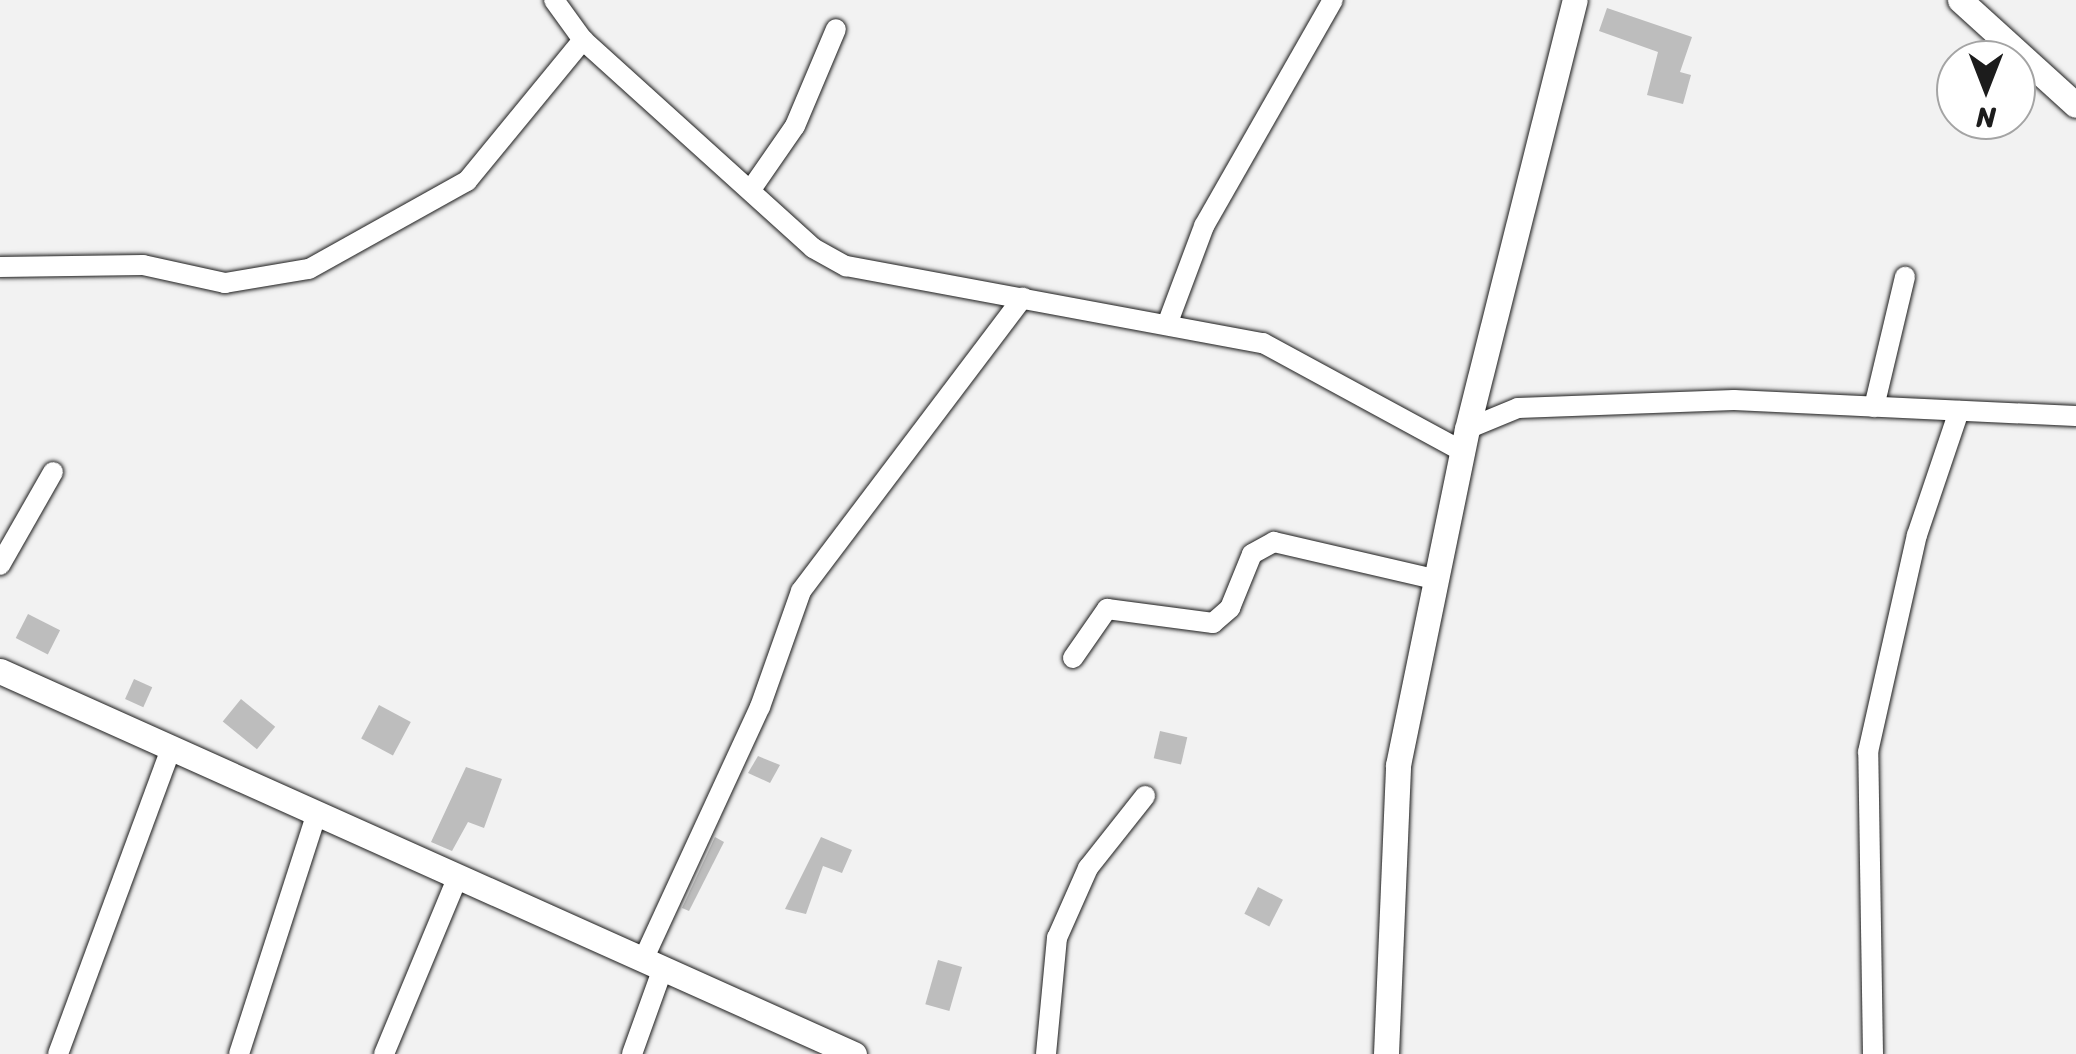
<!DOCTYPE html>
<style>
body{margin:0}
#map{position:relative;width:2076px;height:1054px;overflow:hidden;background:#f2f2f2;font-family:Sriracha,sans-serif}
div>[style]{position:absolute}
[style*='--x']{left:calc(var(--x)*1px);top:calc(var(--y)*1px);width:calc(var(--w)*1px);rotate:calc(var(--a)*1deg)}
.building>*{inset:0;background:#bdbdbd;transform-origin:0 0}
.roads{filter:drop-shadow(0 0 2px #1c1c1c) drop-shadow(0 0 2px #1c1c1c)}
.minor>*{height:20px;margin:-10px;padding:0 10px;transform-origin:10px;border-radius:10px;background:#fff}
.major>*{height:25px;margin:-12.5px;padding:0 12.5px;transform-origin:12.5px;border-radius:12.5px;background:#fff}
span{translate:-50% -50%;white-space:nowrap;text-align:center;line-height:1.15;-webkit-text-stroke:8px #fff;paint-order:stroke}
.north{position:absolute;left:1936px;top:40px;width:100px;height:100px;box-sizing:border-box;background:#fff;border:2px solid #a4a4a4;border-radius:50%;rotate:180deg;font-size:28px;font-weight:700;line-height:40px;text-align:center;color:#1c1c1c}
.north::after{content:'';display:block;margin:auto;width:35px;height:45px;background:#1c1c1c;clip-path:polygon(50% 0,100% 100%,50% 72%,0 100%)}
</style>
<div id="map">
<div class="building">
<i style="clip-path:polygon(1607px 8px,1692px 37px,1680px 72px,1691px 75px,1683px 104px,1647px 95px,1658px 52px,1599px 31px)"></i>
<i style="left:28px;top:614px;width:36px;height:27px;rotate:27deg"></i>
<i style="left:134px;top:679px;width:20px;height:22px;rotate:24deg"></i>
<i style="left:241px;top:699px;width:44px;height:29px;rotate:39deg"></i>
<i style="left:379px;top:705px;width:36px;height:38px;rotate:28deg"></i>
<i style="left:1160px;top:731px;width:28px;height:28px;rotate:13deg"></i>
<i style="clip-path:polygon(758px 756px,780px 765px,770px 783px,748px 773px)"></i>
<i style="clip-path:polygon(466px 767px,502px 779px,484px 828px,468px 822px,452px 851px,431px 842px)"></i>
<i style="clip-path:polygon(715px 837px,724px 842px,689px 911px,682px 908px)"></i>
<i style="clip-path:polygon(821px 837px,852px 850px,842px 873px,823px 866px,806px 914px,785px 909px)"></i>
<i style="left:1258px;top:887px;width:28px;height:30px;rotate:27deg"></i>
<i style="left:938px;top:960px;width:25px;height:46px;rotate:16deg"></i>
</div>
<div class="roads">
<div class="minor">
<i style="--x:554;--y:0;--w:49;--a:54.1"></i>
<i style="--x:583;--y:40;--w:310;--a:42.1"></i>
<i style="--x:813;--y:248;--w:38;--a:29"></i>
<i style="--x:846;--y:266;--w:424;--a:10.5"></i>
<i style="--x:1263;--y:343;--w:226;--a:28.5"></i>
<i style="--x:752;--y:188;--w:75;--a:-55.3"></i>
<i style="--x:795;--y:126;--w:105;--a:-67.1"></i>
<i style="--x:0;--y:267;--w:143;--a:-0.8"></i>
<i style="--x:143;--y:265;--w:84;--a:12.4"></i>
<i style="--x:225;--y:283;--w:85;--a:-9.5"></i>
<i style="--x:309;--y:269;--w:181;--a:-29.1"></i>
<i style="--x:467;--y:181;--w:183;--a:-50.6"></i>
<i style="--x:1168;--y:322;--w:103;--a:-69.4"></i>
<i style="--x:1204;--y:226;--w:260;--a:-60.3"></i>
<i style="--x:1874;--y:407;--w:134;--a:-76.6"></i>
<i style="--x:1467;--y:429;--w:55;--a:-22.4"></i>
<i style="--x:1518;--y:408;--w:216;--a:-2.1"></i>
<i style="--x:1734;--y:400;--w:342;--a:2.7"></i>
<i style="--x:0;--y:565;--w:107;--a:-60.3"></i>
<i style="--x:1073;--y:658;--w:60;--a:-55.2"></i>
<i style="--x:1107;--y:609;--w:107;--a:7.5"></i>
<i style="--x:1213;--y:623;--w:23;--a:-41"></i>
<i style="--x:1230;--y:608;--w:58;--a:-67.8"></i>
<i style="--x:1252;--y:554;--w:25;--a:-29"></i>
<i style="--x:1274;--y:542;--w:164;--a:13"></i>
<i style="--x:643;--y:960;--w:279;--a:-65.2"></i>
<i style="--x:760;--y:707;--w:123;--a:-70.5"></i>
<i style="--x:801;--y:591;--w:368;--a:-52.9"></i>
<i style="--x:58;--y:1054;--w:326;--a:-69.7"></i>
<i style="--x:239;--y:1054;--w:253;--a:-72.1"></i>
<i style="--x:384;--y:1054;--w:193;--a:-67.4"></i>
<i style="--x:632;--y:1054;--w:91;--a:-70.2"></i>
<i style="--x:1046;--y:1054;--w:117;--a:-84.6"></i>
<i style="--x:1057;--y:938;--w:77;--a:-66.1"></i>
<i style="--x:1088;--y:868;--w:92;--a:-51.6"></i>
<i style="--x:1873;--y:1054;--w:302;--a:-90.9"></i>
<i style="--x:1868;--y:752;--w:222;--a:-77.3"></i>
<i style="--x:1917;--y:535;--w:131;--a:-71.3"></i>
</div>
<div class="major">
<i style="--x:1960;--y:0;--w:156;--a:42.2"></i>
<i style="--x:0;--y:671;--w:936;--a:24.16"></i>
<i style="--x:1386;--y:1054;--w:289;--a:-87.6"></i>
<i style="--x:1398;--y:765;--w:343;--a:-78.4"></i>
<i style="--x:1467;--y:429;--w:442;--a:-75.9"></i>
</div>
</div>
<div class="north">N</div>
</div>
